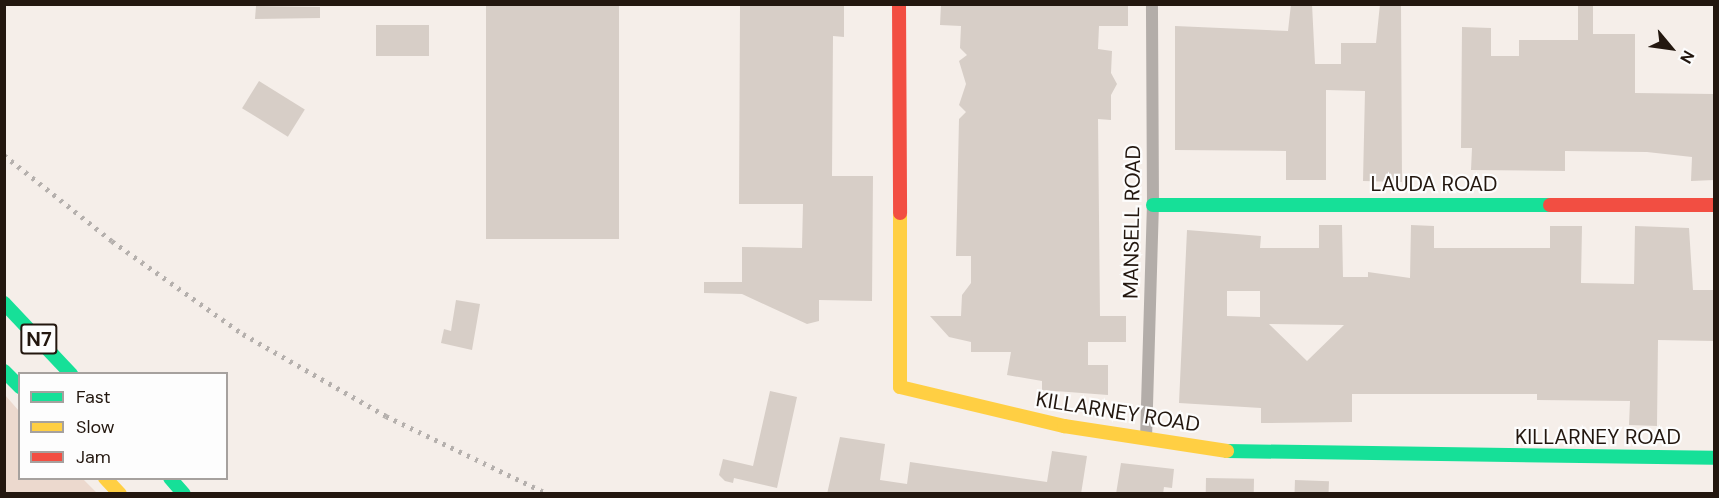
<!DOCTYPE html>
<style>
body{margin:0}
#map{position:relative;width:1719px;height:498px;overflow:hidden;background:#f5eee9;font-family:"DM Sans",sans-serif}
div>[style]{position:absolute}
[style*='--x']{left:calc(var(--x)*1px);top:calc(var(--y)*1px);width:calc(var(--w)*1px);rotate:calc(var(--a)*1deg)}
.green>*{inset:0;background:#ecd9ce}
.building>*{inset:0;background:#d7cec7;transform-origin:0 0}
.street>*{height:12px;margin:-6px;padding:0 6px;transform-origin:6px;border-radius:6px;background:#b3ada9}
.fast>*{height:14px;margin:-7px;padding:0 7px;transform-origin:7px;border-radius:7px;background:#16e098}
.slow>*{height:14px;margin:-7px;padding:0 7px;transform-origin:7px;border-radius:7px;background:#ffcf43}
.jam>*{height:14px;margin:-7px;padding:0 7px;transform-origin:7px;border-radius:7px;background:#f24e42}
.rail>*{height:4.5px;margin-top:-2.25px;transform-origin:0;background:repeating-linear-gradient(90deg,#b5b0ad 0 3px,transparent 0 9px)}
span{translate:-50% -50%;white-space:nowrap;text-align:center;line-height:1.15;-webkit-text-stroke:4.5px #fdfdfd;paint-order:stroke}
.shield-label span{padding:2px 4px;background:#fdfdfd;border:2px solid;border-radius:4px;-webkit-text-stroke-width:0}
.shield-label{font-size:20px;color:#23170f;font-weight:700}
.street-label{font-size:21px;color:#23170f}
.frame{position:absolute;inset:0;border:6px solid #23170f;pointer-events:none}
.legend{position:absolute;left:18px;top:372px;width:210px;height:108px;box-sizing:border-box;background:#fdfdfd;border:2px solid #a6a19e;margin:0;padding:8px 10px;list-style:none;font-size:18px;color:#23170f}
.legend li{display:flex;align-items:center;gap:12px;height:30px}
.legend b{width:30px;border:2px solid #a6a19e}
.north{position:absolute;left:1641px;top:18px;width:60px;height:60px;-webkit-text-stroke:4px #fdfdfd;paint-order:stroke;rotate:119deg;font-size:16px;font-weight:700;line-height:24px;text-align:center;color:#23170f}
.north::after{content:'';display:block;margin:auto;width:21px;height:27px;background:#23170f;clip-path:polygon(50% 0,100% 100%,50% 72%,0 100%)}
</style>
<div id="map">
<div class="green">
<i style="clip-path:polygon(5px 395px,19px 411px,20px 478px,83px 479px,97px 493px,5px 493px)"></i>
</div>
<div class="building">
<i style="left:486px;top:4px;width:133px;height:235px"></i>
<i style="clip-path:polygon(740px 4px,844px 4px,844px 37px,833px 36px,832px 176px,873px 176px,872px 301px,819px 300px,819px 321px,807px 324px,742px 294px,704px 293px,704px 282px,742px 282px,742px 247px,802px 248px,803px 204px,739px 204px)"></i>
<i style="clip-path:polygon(941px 4px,1128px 4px,1128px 26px,1099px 26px,1098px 49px,1112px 51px,1111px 73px,1117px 84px,1111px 95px,1111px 120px,1098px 119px,1100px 316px,1126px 316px,1126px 342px,1088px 342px,1088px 365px,1108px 365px,1108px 395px,1042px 390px,1042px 381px,1007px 375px,1011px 352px,971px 352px,971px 342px,949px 337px,930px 316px,961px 316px,962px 295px,971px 283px,971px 256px,956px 256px,959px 119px,966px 112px,959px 105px,966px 84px,959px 61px,967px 55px,960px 48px,961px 26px,940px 25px)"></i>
<i style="clip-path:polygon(1291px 4px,1312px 4px,1315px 64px,1341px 64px,1341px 43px,1376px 43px,1380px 4px,1401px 4px,1402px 182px,1363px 181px,1365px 91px,1326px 90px,1326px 180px,1286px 180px,1286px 151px,1175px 150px,1175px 26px,1288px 31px)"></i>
<i style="clip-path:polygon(1578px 4px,1593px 5px,1593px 34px,1635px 34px,1635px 93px,1714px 94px,1714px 180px,1691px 181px,1692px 157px,1647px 152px,1565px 151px,1565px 171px,1471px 170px,1472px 148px,1461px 148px,1462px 27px,1491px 28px,1491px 56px,1519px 56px,1519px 40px,1578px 40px)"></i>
<i style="clip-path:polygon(256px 6px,320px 7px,320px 18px,255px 19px)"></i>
<i style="left:376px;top:25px;width:53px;height:31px"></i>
<i style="left:259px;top:81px;width:54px;height:32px;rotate:32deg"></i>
<i style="clip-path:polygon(evenodd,1319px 225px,1342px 225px,1343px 277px,1368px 277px,1368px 272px,1410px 278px,1411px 225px,1434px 226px,1434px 248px,1550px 248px,1550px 226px,1582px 226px,1581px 283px,1634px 284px,1635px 226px,1689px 228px,1693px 290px,1714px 290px,1714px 341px,1658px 340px,1657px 426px,1629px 425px,1630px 401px,1537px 400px,1537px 394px,1352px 394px,1352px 422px,1261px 423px,1261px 408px,1179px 403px,1187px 230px,1261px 236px,1260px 248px,1319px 248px,1319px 225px,1227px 291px,1260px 291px,1260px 317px,1227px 316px,1227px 291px,1319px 225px,1269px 324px,1344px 325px,1307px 361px,1269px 324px)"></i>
<i style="clip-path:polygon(456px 300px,480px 304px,472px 350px,441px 343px,444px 329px,451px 331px)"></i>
<i style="clip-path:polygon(770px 391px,797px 397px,777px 488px,734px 478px,733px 483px,725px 481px,719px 475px,723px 459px,753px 466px)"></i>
<i style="clip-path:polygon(840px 437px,885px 444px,880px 480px,907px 484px,910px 462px,1047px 482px,1052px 451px,1087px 456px,1081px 494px,827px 494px)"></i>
<i style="clip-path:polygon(1121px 463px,1174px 469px,1172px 488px,1164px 487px,1163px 494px,1116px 494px)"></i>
<i style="left:1206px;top:478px;width:48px;height:16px;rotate:1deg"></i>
<i style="left:1295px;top:480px;width:34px;height:14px;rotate:2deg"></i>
</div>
<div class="street">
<i style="--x:1146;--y:439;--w:234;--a:-88.3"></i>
<i style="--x:1153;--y:205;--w:201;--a:-90.3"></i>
</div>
<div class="fast">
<i style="--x:1153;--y:205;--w:397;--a:0"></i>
<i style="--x:4;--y:303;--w:98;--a:46.7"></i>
<i style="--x:4;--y:371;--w:23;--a:45"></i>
<i style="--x:1227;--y:451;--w:487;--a:0.8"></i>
<i style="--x:170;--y:478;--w:21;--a:49"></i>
</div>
<div class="slow">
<i style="--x:900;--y:213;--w:174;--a:90"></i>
<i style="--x:900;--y:387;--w:169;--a:13.4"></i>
<i style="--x:1064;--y:426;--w:165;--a:8.7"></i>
<i style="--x:105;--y:478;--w:22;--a:47"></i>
</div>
<div class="jam">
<i style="--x:899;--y:4;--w:209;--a:89.7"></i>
<i style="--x:1550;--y:205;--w:164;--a:0"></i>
</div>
<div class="rail">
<i style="--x:4;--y:155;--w:138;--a:38.5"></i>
<i style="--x:112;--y:241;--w:161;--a:35.4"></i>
<i style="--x:243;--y:334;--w:165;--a:29.8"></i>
<i style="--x:386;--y:416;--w:180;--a:25.7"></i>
</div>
<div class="shield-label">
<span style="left:39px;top:339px">N7</span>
</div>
<div class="street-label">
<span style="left:1434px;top:184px">LAUDA ROAD</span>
<span style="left:1132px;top:222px;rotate:-89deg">MANSELL ROAD</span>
<span style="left:1118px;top:412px;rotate:9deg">KILLARNEY ROAD</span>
<span style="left:1598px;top:437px">KILLARNEY ROAD</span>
</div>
<div class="frame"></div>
<ul class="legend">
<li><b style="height:8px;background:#16e098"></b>Fast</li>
<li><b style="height:8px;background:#ffcf43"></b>Slow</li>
<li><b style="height:8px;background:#f24e42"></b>Jam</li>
</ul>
<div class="north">N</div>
</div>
